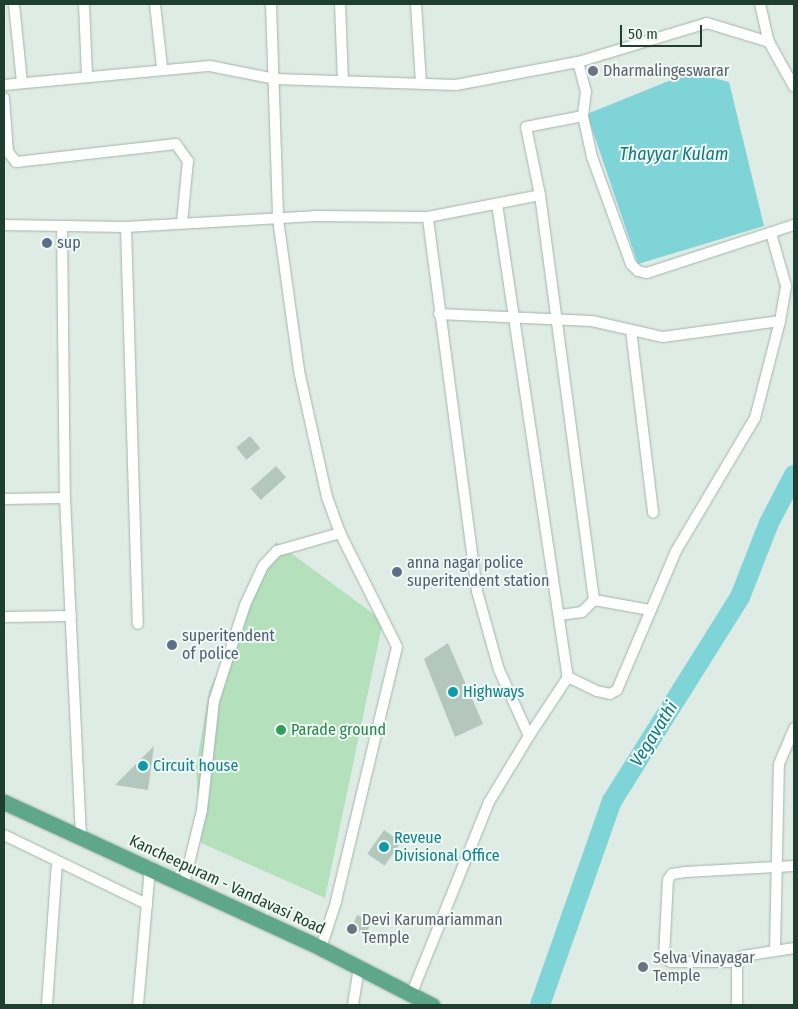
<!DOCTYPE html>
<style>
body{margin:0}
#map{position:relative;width:798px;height:1009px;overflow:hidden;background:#dfece5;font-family:"Fira Sans Condensed",sans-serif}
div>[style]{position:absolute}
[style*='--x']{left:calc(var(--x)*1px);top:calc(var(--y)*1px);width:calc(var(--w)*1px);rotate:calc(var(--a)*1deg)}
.green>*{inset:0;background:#b4e0bc}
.water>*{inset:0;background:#7fd4d8}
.river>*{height:20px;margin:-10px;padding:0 10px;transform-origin:10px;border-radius:10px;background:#7fd4d8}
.building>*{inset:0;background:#b4c7bd;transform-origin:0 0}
.roads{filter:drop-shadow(0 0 1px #a1b4ac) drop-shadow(0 0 1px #a1b4ac)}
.minor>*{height:10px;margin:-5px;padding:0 5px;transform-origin:5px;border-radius:5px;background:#fff}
.primary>*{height:15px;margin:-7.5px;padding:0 7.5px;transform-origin:7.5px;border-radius:7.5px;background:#5ea78c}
.dots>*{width:14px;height:14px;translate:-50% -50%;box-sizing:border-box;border:2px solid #eff8f3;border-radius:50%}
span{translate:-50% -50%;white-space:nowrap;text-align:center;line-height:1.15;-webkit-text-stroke:4px #eff8f3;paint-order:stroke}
.worship-label{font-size:16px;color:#5b616d}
.left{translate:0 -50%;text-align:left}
.service-label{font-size:16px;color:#4e5e75}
.culture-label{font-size:16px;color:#0d838f}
.leisure-label{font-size:16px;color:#27864d}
.street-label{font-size:16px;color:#1e3e32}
.water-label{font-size:18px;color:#117980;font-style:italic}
.frame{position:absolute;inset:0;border:5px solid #1e3e32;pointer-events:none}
.scale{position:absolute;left:620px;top:25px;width:82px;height:22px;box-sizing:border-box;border:2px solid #1e3e32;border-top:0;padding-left:6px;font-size:15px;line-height:18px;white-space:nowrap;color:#1e3e32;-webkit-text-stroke:4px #eff8f3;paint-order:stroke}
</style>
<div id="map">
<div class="green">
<i style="clip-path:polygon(276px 542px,383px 621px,325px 898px,201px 843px,196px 768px,209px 691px)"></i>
</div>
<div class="water">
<i style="clip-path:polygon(691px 72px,729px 82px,764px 226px,638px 264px,587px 114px)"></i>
</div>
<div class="river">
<i style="--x:540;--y:1005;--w:216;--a:-70.6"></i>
<i style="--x:612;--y:801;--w:241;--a:-57.9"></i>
<i style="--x:740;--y:597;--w:79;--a:-68.6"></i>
<i style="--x:769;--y:523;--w:54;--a:-62.5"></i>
</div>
<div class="building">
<i style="left:250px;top:436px;width:16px;height:18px;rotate:50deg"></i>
<i style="left:276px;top:466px;width:15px;height:34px;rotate:48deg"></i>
<i style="clip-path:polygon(448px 643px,483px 724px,455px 737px,424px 659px)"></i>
<i style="clip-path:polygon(154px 746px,148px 790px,115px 785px)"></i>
<i style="left:384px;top:830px;width:21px;height:29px;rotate:35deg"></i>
<i style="clip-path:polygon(357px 915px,370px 921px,367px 937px,352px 927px)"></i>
</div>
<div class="roads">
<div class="minor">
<i style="--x:14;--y:4;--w:79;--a:84.2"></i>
<i style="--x:84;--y:4;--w:73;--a:87.6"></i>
<i style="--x:155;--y:4;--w:63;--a:83.7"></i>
<i style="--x:271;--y:4;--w:215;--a:88.1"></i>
<i style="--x:278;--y:219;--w:153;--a:82.1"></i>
<i style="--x:299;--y:371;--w:129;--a:77.5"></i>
<i style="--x:327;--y:497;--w:38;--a:70"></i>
<i style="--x:340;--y:533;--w:127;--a:63.4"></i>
<i style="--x:397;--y:647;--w:262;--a:103.5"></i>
<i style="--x:336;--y:902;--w:48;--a:108.1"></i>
<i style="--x:340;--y:4;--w:77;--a:87.8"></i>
<i style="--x:416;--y:4;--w:80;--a:86.4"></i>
<i style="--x:760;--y:4;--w:39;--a:77"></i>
<i style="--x:578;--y:62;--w:30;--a:75"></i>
<i style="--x:586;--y:91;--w:25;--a:97"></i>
<i style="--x:583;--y:116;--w:42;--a:77.6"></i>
<i style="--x:592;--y:157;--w:114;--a:70"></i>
<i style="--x:631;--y:264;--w:10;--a:45"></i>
<i style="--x:638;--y:271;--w:9;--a:13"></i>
<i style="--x:647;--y:273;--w:155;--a:-18.1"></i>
<i style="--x:4;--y:85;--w:207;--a:-5.3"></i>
<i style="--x:210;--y:66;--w:66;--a:11.3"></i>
<i style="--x:275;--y:79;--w:181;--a:1.9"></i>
<i style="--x:456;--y:85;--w:124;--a:-10.7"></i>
<i style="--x:578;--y:62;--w:135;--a:-16.8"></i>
<i style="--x:707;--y:23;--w:65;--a:17"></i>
<i style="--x:769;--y:42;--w:51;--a:60.9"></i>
<i style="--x:4;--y:98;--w:54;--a:85.8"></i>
<i style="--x:8;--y:152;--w:13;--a:51"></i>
<i style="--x:16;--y:162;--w:161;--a:-6.4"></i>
<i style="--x:176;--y:144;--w:21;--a:55"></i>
<i style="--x:188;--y:161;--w:61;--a:95.6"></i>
<i style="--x:540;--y:195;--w:409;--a:82.4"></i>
<i style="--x:594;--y:600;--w:17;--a:135"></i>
<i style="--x:582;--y:612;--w:21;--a:172"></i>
<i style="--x:497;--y:204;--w:478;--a:81.5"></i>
<i style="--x:568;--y:677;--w:71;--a:123.5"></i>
<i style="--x:4;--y:225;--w:122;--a:0.9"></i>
<i style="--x:126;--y:227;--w:189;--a:-3.3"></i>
<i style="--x:315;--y:216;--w:113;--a:0.5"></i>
<i style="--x:428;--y:217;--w:114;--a:-11.1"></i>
<i style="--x:540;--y:195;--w:69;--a:-101.6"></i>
<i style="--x:526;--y:127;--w:58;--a:-10.9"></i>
<i style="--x:62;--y:226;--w:272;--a:89.4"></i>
<i style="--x:65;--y:498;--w:337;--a:87.3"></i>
<i style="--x:126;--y:227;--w:397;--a:88.3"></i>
<i style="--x:439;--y:314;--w:153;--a:2.6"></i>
<i style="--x:592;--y:321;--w:73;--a:12.7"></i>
<i style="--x:663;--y:337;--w:118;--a:-7.8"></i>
<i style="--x:780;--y:321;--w:36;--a:-80"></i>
<i style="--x:786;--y:286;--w:55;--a:-105.8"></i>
<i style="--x:631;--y:330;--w:184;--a:83.1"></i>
<i style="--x:4;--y:499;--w:61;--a:-0.9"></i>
<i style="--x:594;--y:600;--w:57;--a:10.1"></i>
<i style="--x:4;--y:617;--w:67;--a:-0.9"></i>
<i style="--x:568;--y:677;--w:32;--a:26"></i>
<i style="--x:597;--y:691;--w:13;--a:13"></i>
<i style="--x:610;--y:694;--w:8;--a:-30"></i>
<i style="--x:617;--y:690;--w:151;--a:-67"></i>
<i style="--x:676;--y:551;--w:155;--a:-59.3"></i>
<i style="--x:755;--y:418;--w:100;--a:-75.5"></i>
<i style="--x:4;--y:835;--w:159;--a:25.8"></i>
<i style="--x:184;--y:884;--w:76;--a:-76.3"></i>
<i style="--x:202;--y:810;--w:110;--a:-83.7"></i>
<i style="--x:214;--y:701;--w:101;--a:-72.1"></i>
<i style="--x:245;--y:605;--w:43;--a:-65.2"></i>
<i style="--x:263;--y:566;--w:21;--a:-47"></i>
<i style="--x:277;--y:551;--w:66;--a:-15.9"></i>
<i style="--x:775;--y:951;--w:187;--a:-88.8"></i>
<i style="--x:779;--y:764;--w:39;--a:-67"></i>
<i style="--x:737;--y:962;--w:66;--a:180"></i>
<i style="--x:671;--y:962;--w:8;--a:-150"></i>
<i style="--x:664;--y:958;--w:78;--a:-87.1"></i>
<i style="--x:668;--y:880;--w:7;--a:-56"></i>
<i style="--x:672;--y:874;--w:13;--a:-9"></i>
<i style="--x:685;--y:872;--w:109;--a:-3.2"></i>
<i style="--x:411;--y:995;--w:208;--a:-68"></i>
<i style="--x:489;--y:802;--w:77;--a:-58.8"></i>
<i style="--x:529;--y:736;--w:72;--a:-114.4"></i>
<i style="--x:499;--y:670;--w:82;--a:-105.6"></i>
<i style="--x:477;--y:591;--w:377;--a:-97.5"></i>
<i style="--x:47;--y:1005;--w:143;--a:-86"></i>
<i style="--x:138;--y:1005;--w:139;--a:-85"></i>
<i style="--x:353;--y:1005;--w:37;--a:-81"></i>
<i style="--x:737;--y:1005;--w:43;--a:-90"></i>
<i style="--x:737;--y:962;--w:8;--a:-45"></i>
<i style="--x:743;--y:956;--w:52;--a:-8.9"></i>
</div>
<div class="primary">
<i style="--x:4;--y:802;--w:349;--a:24.7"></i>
<i style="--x:321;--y:948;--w:125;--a:27.2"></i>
</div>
</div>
<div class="dots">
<i style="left:593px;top:71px;background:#6b7280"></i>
<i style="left:47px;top:243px;background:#5c6f8a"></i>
<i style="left:397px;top:572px;background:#5c6f8a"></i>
<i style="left:172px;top:645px;background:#5c6f8a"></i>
<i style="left:453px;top:692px;background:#0f9aa8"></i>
<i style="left:281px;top:730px;background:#2e9e5b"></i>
<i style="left:143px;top:766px;background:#0f9aa8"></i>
<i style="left:384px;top:847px;background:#0f9aa8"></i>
<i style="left:352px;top:929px;background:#6b7280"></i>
<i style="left:643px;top:967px;background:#6b7280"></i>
</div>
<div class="worship-label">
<span class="left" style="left:603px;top:71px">Dharmalingeswarar</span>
<span class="left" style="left:362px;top:929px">Devi Karumariamman<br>Temple</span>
<span class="left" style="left:653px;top:967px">Selva Vinayagar<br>Temple</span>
</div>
<div class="service-label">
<span class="left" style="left:57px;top:243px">sup</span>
<span class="left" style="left:407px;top:572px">anna nagar police<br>superitendent station</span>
<span class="left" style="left:182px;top:645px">superitendent<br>of police</span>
</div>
<div class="culture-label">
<span class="left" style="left:463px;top:692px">Highways</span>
<span class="left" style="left:153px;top:766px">Circuit house</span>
<span class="left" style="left:394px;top:847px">Reveue<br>Divisional Office</span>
</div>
<div class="leisure-label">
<span class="left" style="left:291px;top:730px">Parade ground</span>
</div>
<div class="street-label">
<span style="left:227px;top:885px;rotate:25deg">Kancheepuram - Vandavasi Road</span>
</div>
<div class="water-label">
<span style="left:674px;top:154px">Thayyar Kulam</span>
<span style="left:654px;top:734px;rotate:-58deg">Vegavathi</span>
</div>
<div class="frame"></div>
<div class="scale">50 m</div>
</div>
